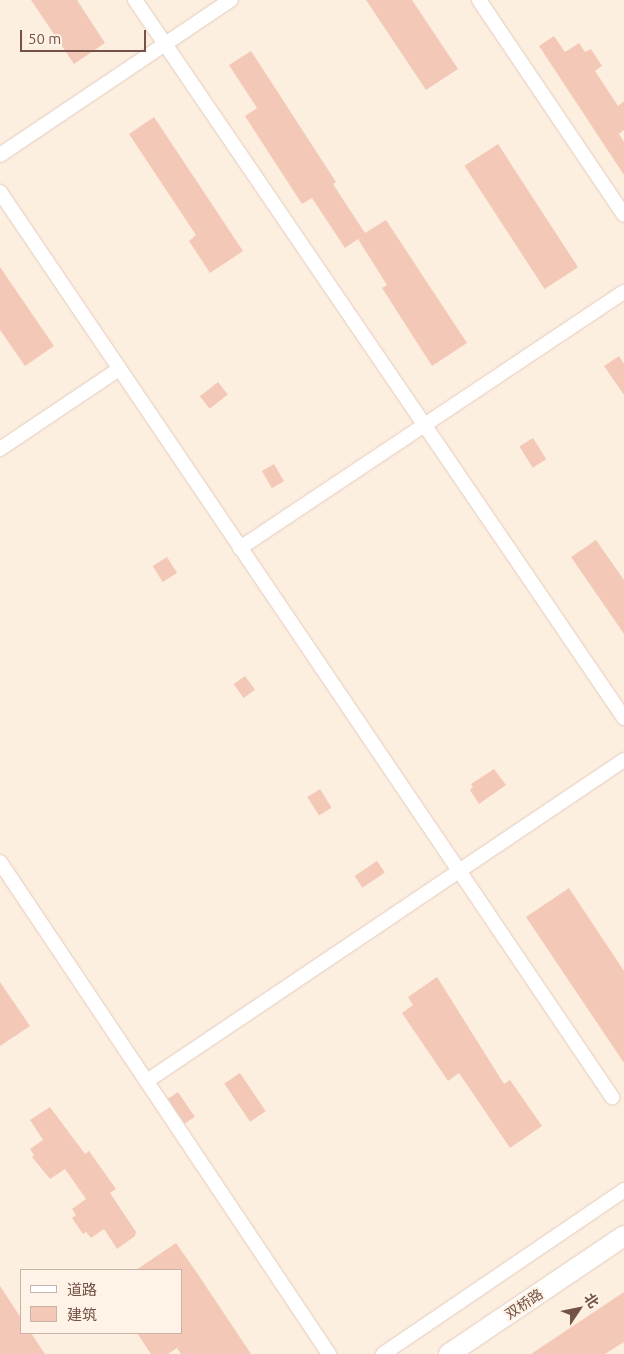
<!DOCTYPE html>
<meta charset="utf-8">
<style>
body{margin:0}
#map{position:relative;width:624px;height:1354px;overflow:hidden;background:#fdefe0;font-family:Ubuntu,"Noto Sans SC",sans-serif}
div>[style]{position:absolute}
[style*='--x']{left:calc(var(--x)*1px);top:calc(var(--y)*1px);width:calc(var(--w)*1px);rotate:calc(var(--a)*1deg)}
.building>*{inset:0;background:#f3c8b7;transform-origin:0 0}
.roads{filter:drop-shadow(0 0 1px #e3ccbf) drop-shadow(0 0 1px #e3ccbf)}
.street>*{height:14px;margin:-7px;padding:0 7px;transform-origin:7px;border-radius:7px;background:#fff}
.secondary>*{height:20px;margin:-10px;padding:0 10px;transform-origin:10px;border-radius:10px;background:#fff}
span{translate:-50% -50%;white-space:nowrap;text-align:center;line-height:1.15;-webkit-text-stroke:4px #fff3e7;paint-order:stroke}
.street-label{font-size:14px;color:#745247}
.legend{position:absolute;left:20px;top:1269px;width:162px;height:65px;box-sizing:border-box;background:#fff3e7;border:1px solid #c7b3a7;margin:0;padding:6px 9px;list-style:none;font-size:15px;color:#745247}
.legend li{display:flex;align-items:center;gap:10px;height:25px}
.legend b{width:25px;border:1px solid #c7b3a7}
.north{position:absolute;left:554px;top:1284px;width:50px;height:50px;-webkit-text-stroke:4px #fff3e7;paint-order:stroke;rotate:56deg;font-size:14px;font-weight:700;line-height:20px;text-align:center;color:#745247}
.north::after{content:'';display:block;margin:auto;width:18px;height:22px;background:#745247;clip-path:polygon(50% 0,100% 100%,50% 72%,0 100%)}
.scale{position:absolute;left:20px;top:30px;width:126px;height:22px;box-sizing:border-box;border:2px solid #745247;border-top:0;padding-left:6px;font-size:15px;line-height:18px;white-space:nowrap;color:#745247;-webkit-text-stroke:4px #fff3e7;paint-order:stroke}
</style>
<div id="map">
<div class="building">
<i style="clip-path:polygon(31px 0,77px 0,105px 43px,74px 64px)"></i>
<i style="clip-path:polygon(366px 0,412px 0,458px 69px,426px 90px)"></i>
<i style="clip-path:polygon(554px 36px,565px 52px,579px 43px,585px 52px,591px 49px,602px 66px,595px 71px,618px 106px,624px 101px,624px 130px,619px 134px,624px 142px,624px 175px,539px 46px)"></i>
<i style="clip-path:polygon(251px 51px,336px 182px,333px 184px,365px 233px,386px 220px,467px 343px,432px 366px,382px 288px,387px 285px,358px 239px,345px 248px,312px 198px,302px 204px,245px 116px,257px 108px,229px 65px)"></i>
<i style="clip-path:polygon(154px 117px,243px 251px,210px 273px,189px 241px,196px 235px,129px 134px)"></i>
<i style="left:498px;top:144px;width:147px;height:40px;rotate:57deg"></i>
<i style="clip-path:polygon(0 267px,54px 346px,25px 366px,0 330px)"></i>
<i style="clip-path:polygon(619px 356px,624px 364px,624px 395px,604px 366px)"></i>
<i style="left:218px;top:382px;width:16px;height:23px;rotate:52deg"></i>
<i style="left:533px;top:438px;width:25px;height:16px;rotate:58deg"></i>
<i style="left:274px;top:464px;width:20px;height:14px;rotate:60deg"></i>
<i style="clip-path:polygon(596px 540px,624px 580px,624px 634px,571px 557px)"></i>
<i style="left:167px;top:557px;width:19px;height:17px;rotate:58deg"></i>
<i style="left:245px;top:676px;width:17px;height:14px;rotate:54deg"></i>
<i style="clip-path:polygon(494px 769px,506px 785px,479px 804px,470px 790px,473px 787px,471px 784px)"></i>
<i style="left:320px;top:789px;width:22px;height:15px;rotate:58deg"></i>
<i style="left:377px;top:861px;width:14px;height:27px;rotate:56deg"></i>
<i style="clip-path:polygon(569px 888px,624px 971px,624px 1063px,526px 917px)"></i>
<i style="clip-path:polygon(437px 977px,504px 1084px,510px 1080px,542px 1126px,510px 1148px,459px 1073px,448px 1081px,402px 1013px,413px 1005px,408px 997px)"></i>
<i style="clip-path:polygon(0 982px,30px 1026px,0 1046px)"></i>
<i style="left:240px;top:1073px;width:46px;height:19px;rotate:56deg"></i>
<i style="left:178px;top:1092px;width:30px;height:12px;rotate:56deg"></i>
<i style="clip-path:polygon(50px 1107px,85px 1154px,89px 1151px,99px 1165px,116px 1189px,110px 1193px,136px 1232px,135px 1236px,117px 1249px,104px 1229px,91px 1238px,86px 1232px,83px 1234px,72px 1218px,76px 1215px,72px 1209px,86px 1199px,65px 1169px,50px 1179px,32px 1157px,34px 1155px,30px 1149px,43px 1140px,30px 1120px)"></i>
<i style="clip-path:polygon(176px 1243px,195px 1270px,251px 1354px,181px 1354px,177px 1348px,168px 1354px,151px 1354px,137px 1333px,181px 1333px,181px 1270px,136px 1270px)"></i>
<i style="clip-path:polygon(0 1286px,21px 1318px,21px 1333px,31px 1333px,45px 1354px,0 1354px)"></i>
<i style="clip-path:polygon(624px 1292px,624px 1342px,605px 1354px,531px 1354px)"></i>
</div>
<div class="roads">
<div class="street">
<i style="--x:135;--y:0;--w:869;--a:55.74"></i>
<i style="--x:479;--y:0;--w:259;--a:56"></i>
<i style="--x:0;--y:155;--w:278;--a:-33.9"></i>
<i style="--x:0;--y:192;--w:1093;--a:55.93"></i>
<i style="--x:0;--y:449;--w:143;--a:-33.9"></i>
<i style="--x:240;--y:548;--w:462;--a:-33.7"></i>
<i style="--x:0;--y:862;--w:592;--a:56.23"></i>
<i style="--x:147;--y:1081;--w:575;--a:-33.94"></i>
<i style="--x:383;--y:1354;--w:292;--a:-34.2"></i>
</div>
<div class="secondary">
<i style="--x:449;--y:1354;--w:211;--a:-34"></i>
</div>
</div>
<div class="street-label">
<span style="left:524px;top:1304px;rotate:-34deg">双桥路</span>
</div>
<ul class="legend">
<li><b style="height:6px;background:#fff"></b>道路</li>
<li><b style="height:14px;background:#f3c8b7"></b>建筑</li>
</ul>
<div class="north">北</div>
<div class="scale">50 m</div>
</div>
